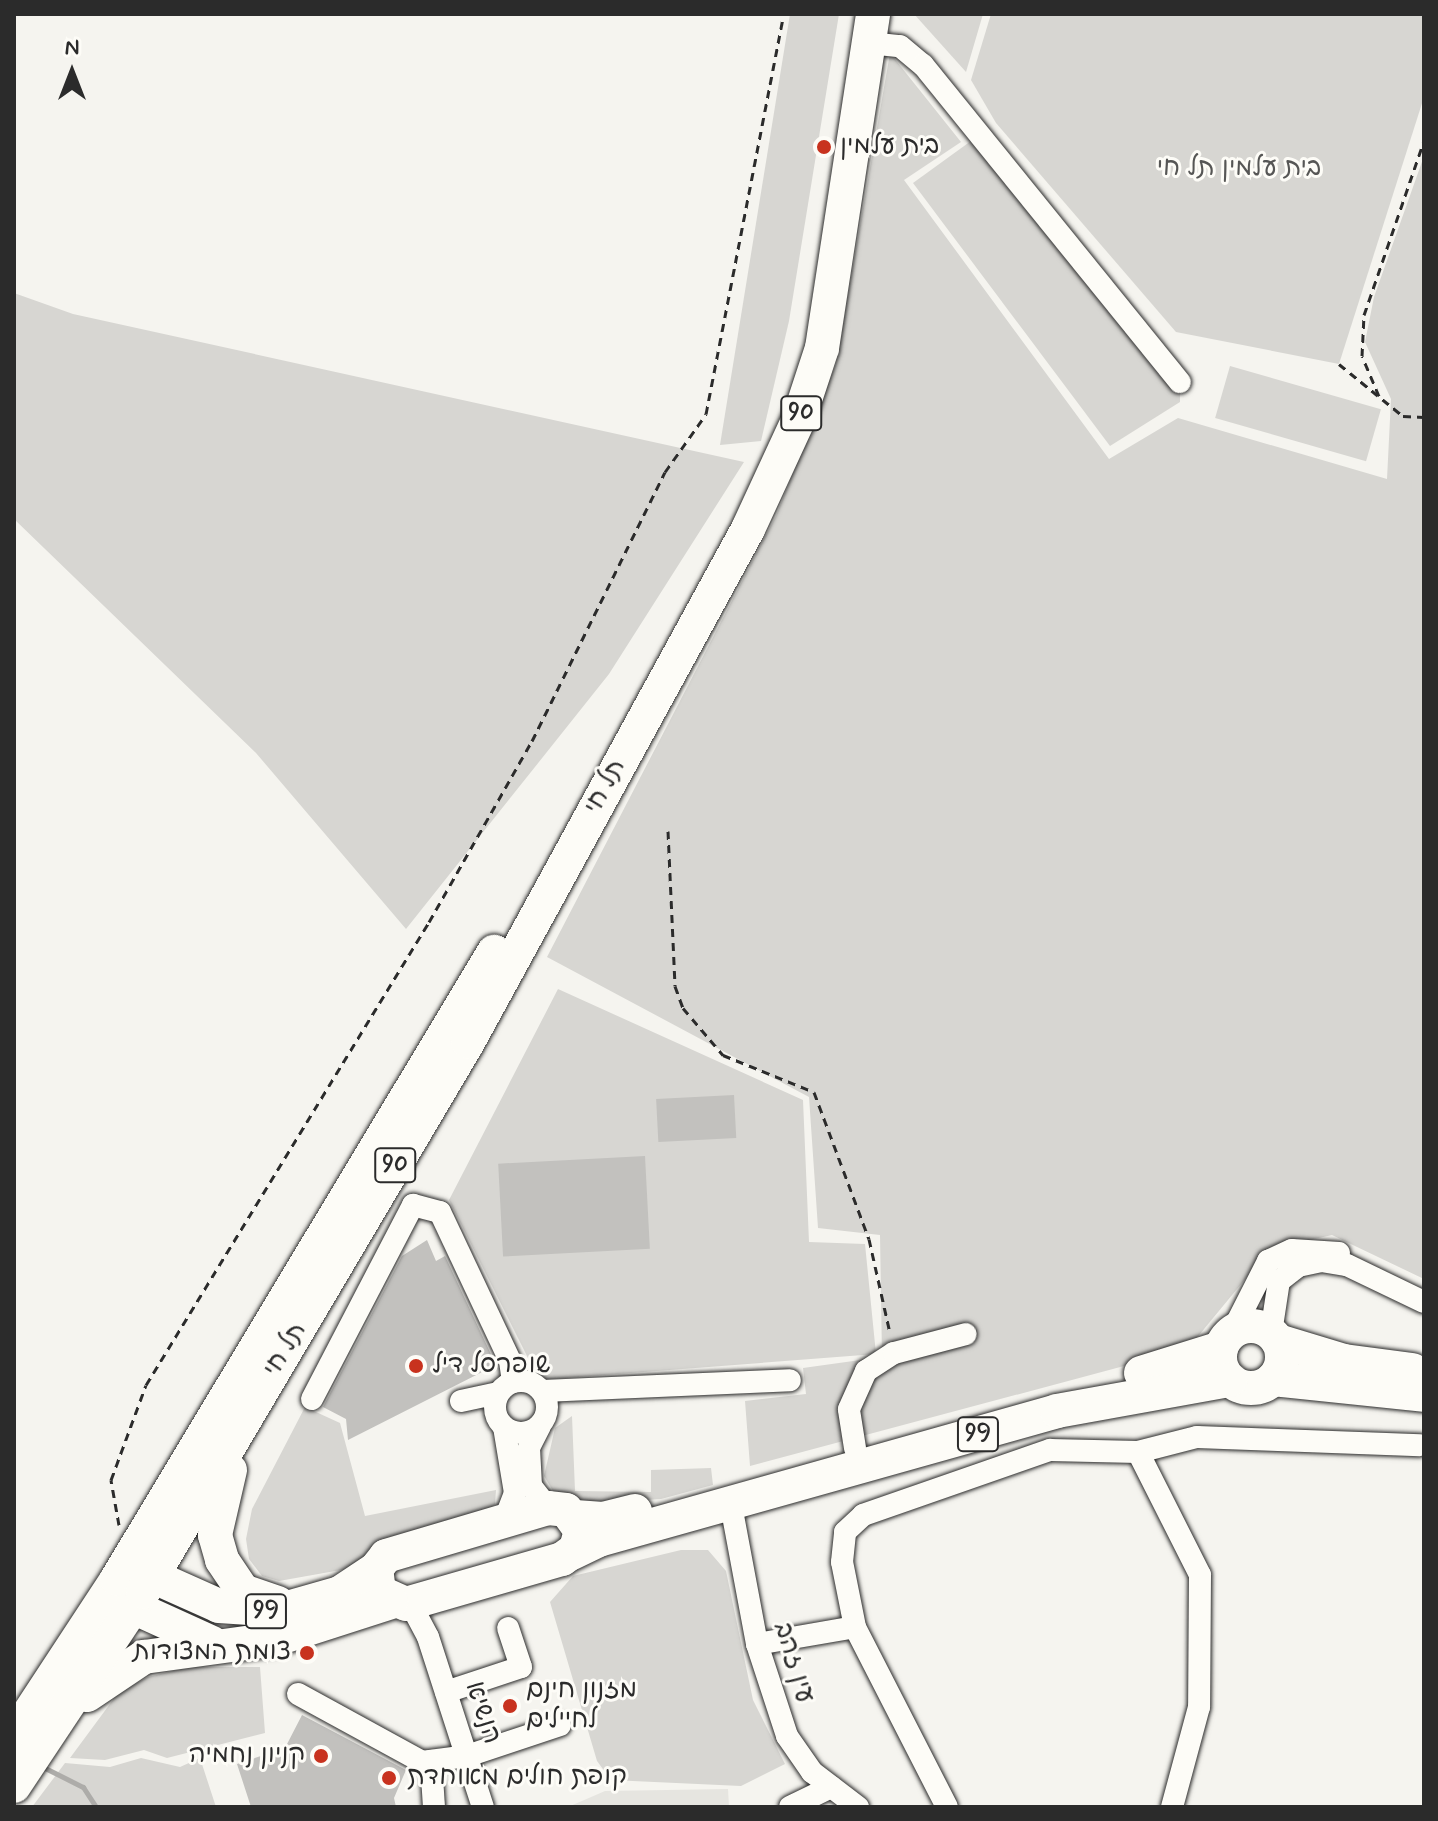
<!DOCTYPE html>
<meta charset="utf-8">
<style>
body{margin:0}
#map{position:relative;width:1438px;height:1821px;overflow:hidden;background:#f5f4ef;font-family:Mynerve,"Playpen Sans Hebrew",sans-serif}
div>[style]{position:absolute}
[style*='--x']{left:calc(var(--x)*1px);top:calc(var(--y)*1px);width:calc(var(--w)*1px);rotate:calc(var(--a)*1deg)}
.built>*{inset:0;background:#e6e5e0}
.green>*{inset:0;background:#d7d6d2;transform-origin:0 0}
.stream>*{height:5px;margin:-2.5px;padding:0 2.5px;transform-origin:2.5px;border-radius:2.5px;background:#adaca9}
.building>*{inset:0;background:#c2c1be;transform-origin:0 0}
.path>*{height:3px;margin-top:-1.5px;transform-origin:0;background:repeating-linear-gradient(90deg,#2b2b2b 0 8px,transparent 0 14px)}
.roads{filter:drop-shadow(0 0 2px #2b2b2b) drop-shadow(0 0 2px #2b2b2b)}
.minor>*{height:22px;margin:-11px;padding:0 11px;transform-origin:11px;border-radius:11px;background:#fdfcf7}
.minor>.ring{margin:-11px;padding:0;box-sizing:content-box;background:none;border:22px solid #fdfcf7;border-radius:50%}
.highway>*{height:34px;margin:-17px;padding:0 17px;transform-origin:17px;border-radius:17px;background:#fdfcf7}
.highway>.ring{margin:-17px;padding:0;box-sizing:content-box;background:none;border:34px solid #fdfcf7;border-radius:50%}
.dots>*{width:22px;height:22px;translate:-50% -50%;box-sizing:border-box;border:4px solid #fdfcf7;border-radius:50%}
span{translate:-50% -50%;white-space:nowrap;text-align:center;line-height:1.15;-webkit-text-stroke:6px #fdfcf7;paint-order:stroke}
.shield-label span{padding:2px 6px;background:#fdfcf7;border:2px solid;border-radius:6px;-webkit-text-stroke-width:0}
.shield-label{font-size:24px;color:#2b2b2b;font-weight:700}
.poi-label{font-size:26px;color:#2b2b2b}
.left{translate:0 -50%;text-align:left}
.right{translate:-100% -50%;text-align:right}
.park-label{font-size:26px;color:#565655}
.street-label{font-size:26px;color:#2b2b2b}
.frame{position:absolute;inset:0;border:16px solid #2b2b2b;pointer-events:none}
.north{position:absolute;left:32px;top:32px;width:80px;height:80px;-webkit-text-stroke:6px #fdfcf7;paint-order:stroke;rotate:0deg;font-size:22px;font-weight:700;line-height:32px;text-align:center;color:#2b2b2b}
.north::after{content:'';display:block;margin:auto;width:28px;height:36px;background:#2b2b2b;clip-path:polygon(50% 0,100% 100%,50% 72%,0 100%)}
</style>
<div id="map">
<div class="built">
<i style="clip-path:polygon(728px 1789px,729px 1807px,568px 1807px,605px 1791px)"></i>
</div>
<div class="green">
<i style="clip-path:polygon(790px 14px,839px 14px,789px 321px,761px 441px,720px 445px)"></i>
<i style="clip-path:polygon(914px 14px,983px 14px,966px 72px)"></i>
<i style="clip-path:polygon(991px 14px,1424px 14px,1424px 97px,1339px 364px,1176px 332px,996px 123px,971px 80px)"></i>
<i style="clip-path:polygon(890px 53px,961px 142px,904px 180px,1109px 459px,1178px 418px,1387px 479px,1391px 399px,1365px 342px,1374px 297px,1424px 156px,1424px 1279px,1332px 1235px,1270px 1249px,1195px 1340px,1124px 1366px,750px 1466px,745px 1401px,806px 1394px,803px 1368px,882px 1357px,880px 1235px,818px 1228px,809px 1097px,547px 957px,776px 516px,836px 364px)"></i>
<i style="clip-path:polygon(982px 133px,1180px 382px,1180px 402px,1110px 446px,913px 183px)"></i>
<i style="clip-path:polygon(14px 293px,73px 314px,744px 462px,609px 674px,406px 929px,256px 753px,14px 519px)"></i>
<i style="left:1230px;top:366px;width:157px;height:54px;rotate:16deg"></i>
<i style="clip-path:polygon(558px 989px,803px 1100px,809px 1242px,865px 1244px,876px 1354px,539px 1380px,449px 1200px)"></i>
<i style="clip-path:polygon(305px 1407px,340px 1423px,365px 1516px,496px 1490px,495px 1504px,488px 1513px,352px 1568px,279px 1581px,262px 1576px,249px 1559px,246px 1539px,252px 1509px)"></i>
<i style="clip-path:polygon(572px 1416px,575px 1491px,651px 1492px,651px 1470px,711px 1468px,713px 1485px,661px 1499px,575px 1504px,553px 1491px,544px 1476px,555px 1428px)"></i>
<i style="clip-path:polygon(681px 1550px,708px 1550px,726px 1571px,753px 1700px,785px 1764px,741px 1786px,611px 1780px,597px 1761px,550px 1602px,573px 1576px)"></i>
<i style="clip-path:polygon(190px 1667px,260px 1667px,265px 1733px,167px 1758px,144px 1750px,105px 1760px,70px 1758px,118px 1693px,148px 1677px)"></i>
<i style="clip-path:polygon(141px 1758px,180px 1767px,200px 1758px,216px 1807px,32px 1807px,65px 1763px,110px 1767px)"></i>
</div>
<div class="stream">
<i style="--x:43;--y:1767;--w:45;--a:26.6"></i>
<i style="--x:83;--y:1787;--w:24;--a:57"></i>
</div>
<div class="building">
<i style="left:734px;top:1095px;width:43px;height:78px;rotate:87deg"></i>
<i style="left:645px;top:1156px;width:93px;height:147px;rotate:87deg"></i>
<i style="clip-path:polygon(427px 1240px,436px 1261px,445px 1256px,496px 1365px,348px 1440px,346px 1419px,323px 1407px,402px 1256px)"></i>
<i style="clip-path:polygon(302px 1715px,406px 1770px,394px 1798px,396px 1807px,251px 1807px,237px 1764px,285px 1748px)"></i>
</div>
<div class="path">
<i style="--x:1339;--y:364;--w:82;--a:39.1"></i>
<i style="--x:1403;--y:416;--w:21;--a:3"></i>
<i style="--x:1379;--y:396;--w:43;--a:-113"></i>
<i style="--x:1362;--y:356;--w:41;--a:-87.2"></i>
<i style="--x:1364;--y:315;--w:184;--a:-71"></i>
<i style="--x:668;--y:831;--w:155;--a:87.4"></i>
<i style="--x:675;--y:986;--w:23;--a:70"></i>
<i style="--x:683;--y:1008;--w:62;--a:49.6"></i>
<i style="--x:723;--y:1055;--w:98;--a:22.1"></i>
<i style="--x:814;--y:1092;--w:157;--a:69.5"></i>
<i style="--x:869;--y:1239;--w:96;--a:77.4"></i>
<i style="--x:119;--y:1525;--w:46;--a:-100.1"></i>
<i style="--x:111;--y:1480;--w:101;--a:-69.8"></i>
<i style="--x:146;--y:1385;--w:543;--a:-58.57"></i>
<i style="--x:429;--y:922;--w:208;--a:-60.4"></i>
<i style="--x:532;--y:741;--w:300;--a:-63.7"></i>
<i style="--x:665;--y:472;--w:71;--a:-54.7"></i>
<i style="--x:706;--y:414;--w:408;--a:-79"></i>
</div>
<div class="roads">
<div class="minor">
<i style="--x:869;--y:43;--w:31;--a:6"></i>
<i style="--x:900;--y:46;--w:30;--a:40"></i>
<i style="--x:923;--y:65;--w:408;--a:51"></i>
<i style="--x:1232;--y:1332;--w:80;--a:-63.1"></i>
<i style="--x:1268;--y:1261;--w:26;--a:-25"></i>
<i style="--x:1292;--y:1250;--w:47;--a:3.7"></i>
<i style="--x:1271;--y:1333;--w:53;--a:-81.3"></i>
<i style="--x:1279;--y:1281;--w:24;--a:-38"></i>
<i style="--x:1298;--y:1266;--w:24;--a:-12"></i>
<i style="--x:1321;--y:1261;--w:26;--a:9"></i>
<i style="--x:1347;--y:1265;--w:85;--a:25.7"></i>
<i class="ring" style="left:495px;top:1381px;width:30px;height:30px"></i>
<i style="--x:543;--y:1391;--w:247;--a:-2.5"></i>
<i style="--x:312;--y:1399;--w:219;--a:-62.5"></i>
<i style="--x:413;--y:1205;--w:28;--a:15"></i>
<i style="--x:440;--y:1212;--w:165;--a:64.8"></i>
<i style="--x:510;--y:1361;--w:21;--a:82"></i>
<i style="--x:461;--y:1401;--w:38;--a:-12"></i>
<i style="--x:540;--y:1426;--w:25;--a:117"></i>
<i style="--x:529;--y:1448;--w:38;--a:87"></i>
<i style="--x:531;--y:1486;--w:28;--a:52"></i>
<i style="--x:504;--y:1427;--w:67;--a:80.5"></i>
<i style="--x:515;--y:1493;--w:30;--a:111"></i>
<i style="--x:855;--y:1448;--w:39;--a:-99"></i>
<i style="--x:849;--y:1409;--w:42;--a:-65.9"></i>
<i style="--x:866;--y:1371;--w:33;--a:-33"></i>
<i style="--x:894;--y:1353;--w:74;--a:-14.8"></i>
<i style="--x:1138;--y:1452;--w:138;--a:63.2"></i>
<i style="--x:1200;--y:1575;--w:132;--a:90.4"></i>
<i style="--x:1199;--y:1707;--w:104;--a:105.1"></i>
<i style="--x:731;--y:1505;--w:141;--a:79.4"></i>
<i style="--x:757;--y:1644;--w:97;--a:71.9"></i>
<i style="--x:787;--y:1736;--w:44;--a:55.2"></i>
<i style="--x:812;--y:1772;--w:58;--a:37.3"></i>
<i style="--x:410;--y:1603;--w:38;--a:62"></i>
<i style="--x:428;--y:1637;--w:179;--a:72.1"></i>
<i style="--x:757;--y:1644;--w:99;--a:-9.8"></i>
<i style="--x:446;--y:1692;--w:79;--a:-18.4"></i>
<i style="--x:521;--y:1667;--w:41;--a:-108.4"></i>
<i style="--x:298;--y:1694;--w:141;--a:28.7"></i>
<i style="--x:422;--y:1762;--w:45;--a:-7.6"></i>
<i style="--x:467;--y:1756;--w:98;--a:-18.4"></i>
<i style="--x:431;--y:1761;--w:46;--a:86.3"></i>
<i style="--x:790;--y:1807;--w:46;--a:-26"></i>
<i style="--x:947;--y:1807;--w:202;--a:-117.1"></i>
<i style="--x:855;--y:1627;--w:66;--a:-101.3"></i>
<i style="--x:842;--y:1562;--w:30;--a:-84"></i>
<i style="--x:845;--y:1532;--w:25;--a:-43"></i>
<i style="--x:863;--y:1515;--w:198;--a:-19.2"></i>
<i style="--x:1050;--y:1450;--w:88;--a:1.3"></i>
<i style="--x:1138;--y:1452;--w:61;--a:-14.3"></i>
<i style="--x:1197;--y:1437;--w:223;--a:2.1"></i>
</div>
<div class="highway">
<i class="ring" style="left:1220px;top:1326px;width:28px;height:28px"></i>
<i style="--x:1278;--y:1341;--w:69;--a:16.9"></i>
<i style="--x:1344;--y:1361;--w:69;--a:7.5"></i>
<i style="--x:1141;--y:1373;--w:84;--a:-17.4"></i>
<i style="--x:1273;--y:1379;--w:152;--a:6"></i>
<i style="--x:230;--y:1470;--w:67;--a:103"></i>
<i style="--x:215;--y:1535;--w:26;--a:74"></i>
<i style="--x:222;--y:1560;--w:37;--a:56"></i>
<i style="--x:243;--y:1591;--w:37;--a:19"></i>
<i style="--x:548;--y:1508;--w:18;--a:6"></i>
<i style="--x:566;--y:1510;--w:26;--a:54"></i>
<i style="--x:581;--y:1531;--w:19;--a:106"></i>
<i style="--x:576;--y:1549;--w:17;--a:144"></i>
<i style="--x:562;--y:1559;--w:162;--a:163.9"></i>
<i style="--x:406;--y:1604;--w:30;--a:-156"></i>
<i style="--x:379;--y:1592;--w:23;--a:-97"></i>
<i style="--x:376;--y:1569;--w:16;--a:-52"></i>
<i style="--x:386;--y:1556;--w:169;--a:-16.5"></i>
<i style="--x:575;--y:1517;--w:28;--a:4"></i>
<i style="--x:603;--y:1519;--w:33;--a:-14"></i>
<i style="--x:572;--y:1553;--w:30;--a:-26"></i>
<i style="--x:599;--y:1540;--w:476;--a:-15.7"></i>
<i style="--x:1057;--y:1411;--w:176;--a:-10.2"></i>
<i style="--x:130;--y:1578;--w:22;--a:-5"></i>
<i style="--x:152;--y:1576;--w:73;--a:24.1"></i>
<i style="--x:219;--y:1606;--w:61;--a:3.8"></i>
<i style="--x:280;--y:1610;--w:62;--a:-15.8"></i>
<i style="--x:340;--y:1593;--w:43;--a:-33.7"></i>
<i style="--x:122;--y:1586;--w:24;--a:62"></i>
<i style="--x:133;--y:1607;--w:87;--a:24.5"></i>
<i style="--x:87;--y:1695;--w:69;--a:-33.7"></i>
<i style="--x:144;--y:1657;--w:133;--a:-7.8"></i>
<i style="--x:276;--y:1639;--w:121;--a:-17.8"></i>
<i style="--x:14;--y:1736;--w:188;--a:-56.7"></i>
<i style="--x:117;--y:1579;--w:732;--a:-58.98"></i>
<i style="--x:14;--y:1786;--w:233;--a:-56.4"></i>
<i style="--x:143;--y:1592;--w:639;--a:-59.42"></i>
<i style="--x:468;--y:1042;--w:584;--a:-61.37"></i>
<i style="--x:748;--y:529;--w:119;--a:-65.2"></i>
<i style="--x:798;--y:421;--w:77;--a:-71.8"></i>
<i style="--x:822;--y:348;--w:338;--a:-81.3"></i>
</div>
</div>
<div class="dots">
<i style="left:824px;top:147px;background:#c8321e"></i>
<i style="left:416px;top:1366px;background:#c8321e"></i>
<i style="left:307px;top:1653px;background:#c8321e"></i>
<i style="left:510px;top:1706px;background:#c8321e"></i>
<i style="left:321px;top:1756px;background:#c8321e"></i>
<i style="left:389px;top:1778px;background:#c8321e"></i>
</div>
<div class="shield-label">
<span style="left:801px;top:413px">90</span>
<span style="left:395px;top:1165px">90</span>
<span style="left:978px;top:1434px">99</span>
<span style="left:266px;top:1611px">99</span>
</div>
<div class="poi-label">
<span class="left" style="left:840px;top:147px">בית עלמין</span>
<span class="left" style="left:432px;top:1366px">שופרסל דיל</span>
<span class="right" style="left:291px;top:1653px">צומת המצודות</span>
<span class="left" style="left:526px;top:1706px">מזנון חינם<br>לחיילים</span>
<span class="right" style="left:305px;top:1756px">קניון נחמיה</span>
<span class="left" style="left:407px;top:1778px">קופת חולים מאוחדת</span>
</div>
<div class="park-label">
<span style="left:1239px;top:169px">בית עלמין תל חי</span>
</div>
<div class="street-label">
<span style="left:606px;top:787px;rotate:-62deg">תל חי</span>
<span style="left:286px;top:1350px;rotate:-59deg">תל חי</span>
<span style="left:793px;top:1663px;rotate:73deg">עין זהב</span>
<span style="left:482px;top:1713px;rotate:72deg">הנשיא</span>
</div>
<div class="frame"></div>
<div class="north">N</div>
</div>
